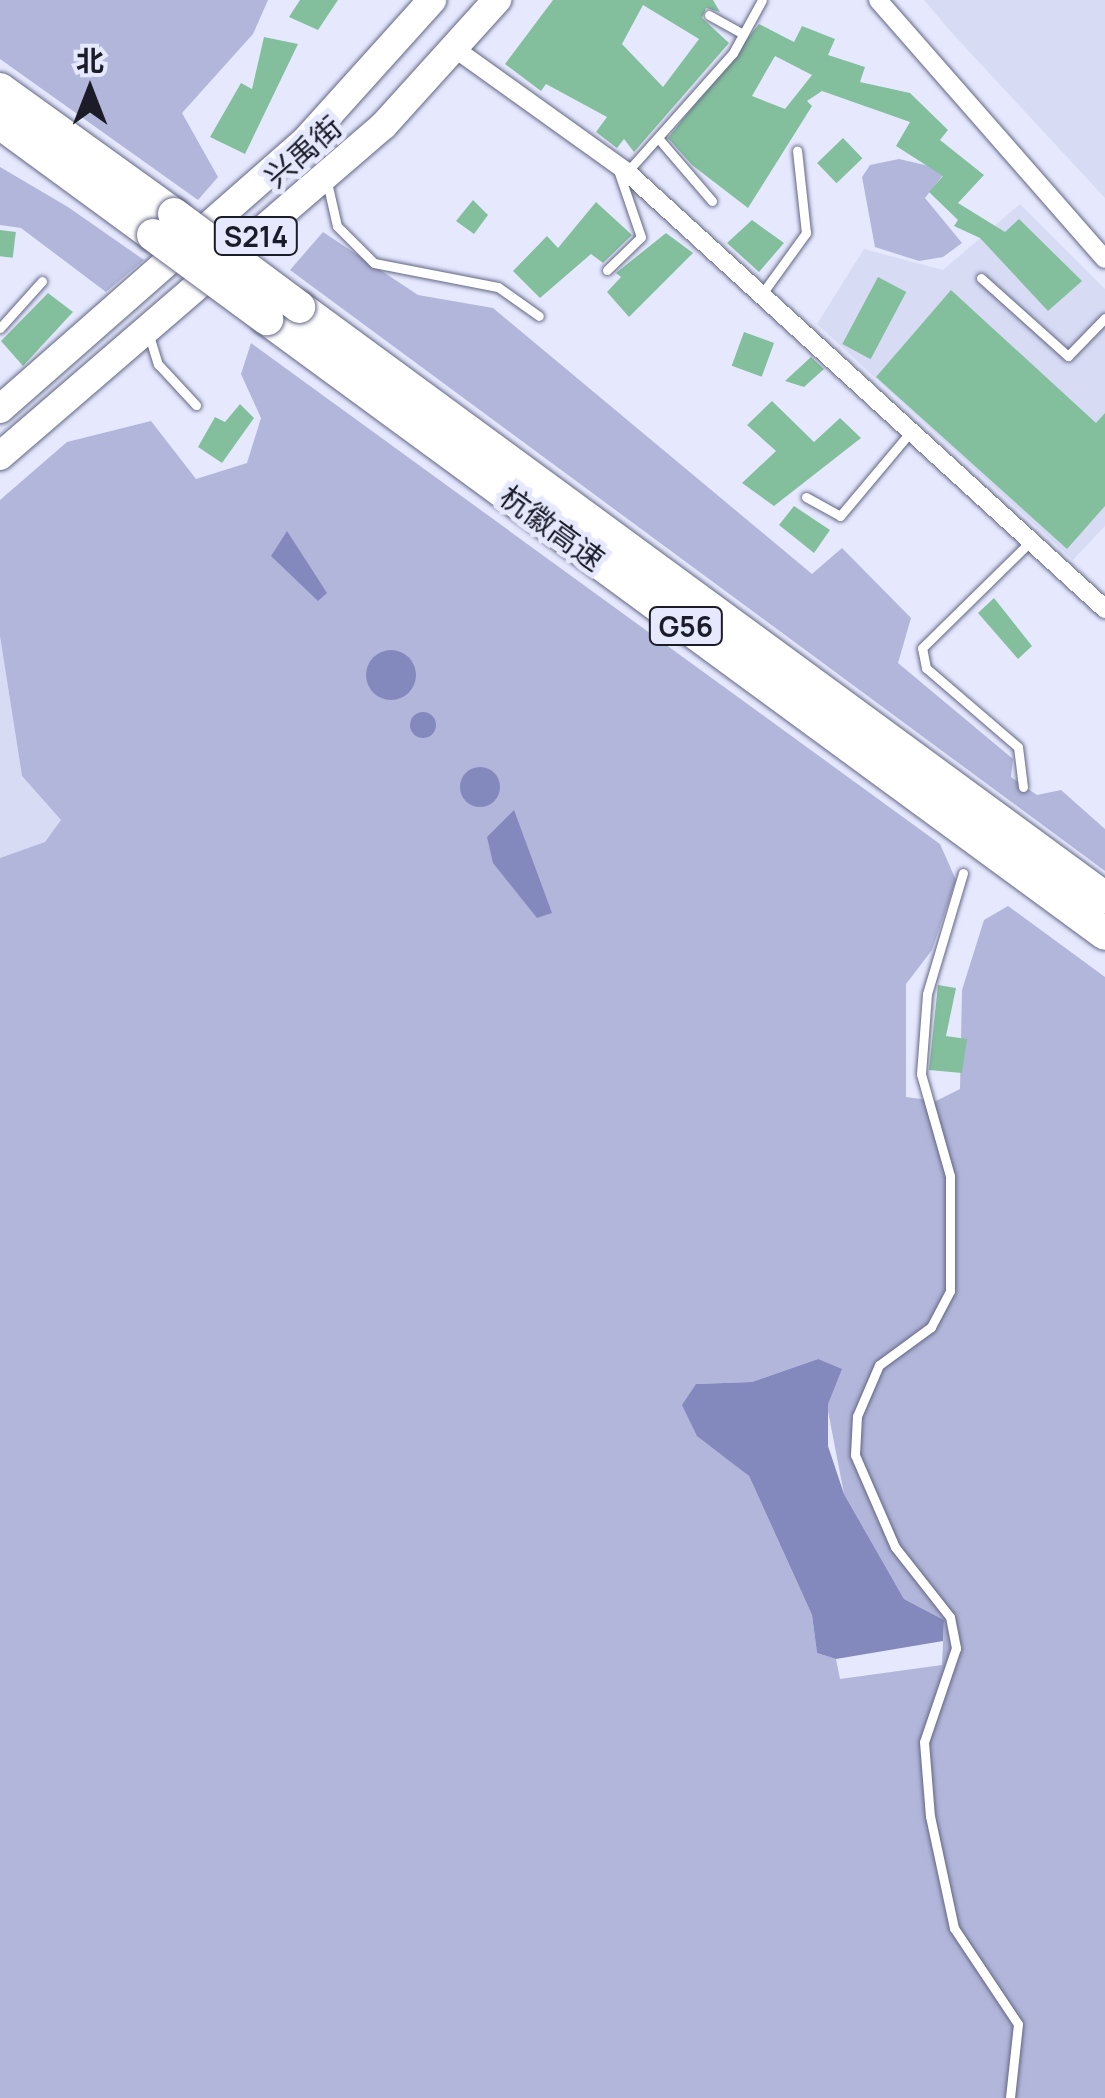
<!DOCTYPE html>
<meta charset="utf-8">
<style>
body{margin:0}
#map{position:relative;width:1105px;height:2098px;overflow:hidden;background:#e6e9fe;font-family:Manrope,"Noto Sans SC",sans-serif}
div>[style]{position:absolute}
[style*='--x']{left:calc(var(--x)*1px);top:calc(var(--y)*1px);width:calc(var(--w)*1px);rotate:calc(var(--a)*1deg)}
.built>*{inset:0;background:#d7dbf4}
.green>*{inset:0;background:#b2b6da}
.water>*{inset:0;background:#8389bd}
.round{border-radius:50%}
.building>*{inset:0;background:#84bf9d;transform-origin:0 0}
.roads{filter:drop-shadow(0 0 2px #626684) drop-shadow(0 0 2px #626684)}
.lane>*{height:9px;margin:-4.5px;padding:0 4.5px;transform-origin:4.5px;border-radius:4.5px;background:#fff}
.street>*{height:18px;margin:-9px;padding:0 9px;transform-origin:9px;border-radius:9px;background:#fff}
.primary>*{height:28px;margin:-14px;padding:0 14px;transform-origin:14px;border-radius:14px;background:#fff}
.highway>*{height:32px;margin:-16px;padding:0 16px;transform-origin:16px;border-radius:16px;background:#fff}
.bridges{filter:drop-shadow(0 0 2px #626684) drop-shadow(0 0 2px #626684)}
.highway-bridge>*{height:32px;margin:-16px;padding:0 16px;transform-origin:16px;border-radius:16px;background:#fff}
span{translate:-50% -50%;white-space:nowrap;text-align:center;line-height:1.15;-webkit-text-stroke:10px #e6e9fe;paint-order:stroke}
.shield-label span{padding:2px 8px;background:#e6e9fe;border:2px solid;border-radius:8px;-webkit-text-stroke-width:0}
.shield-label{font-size:28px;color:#1b1c28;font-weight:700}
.street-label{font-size:30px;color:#1b1c28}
.north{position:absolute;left:40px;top:40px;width:100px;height:100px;-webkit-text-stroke:8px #e6e9fe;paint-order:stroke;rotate:0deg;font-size:28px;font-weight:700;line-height:40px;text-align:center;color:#1b1c28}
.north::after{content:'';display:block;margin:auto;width:35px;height:45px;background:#1b1c28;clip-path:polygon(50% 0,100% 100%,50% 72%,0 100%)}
</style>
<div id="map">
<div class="built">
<i style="clip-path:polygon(924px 0,1105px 0,1105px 198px,952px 33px)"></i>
<i style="clip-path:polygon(1020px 204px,1105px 289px,1105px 526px,1073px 560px,817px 324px,864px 249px,943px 270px)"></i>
<i style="clip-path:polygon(0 636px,22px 776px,61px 820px,46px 842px,0 858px)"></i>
</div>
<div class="green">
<i style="clip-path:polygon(0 0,268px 0,253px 34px,182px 113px,218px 177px,198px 200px,0 59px)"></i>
<i style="clip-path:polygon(899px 159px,947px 170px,925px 198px,962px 243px,943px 257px,919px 261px,875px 247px,862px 177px,870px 165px)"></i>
<i style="clip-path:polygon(0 167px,68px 207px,144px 260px,106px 292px,21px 228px,0 225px)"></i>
<i style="clip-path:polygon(323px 232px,418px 295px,493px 308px,812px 574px,842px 548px,911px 618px,898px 663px,1013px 759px,1011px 777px,1037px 795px,1061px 790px,1105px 829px,1105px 871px,290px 270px)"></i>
<i style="clip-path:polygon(evenodd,251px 343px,940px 844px,956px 880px,932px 950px,906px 984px,906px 1097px,936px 1101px,960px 1089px,962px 990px,984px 920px,1008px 906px,1105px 977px,1105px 2098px,0 2098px,0 858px,45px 842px,61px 820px,22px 776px,0 636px,0 500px,67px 442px,151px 421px,196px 479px,247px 463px,261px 418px,241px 374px,251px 343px,818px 1359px,844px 1494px,904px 1599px,944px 1620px,942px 1665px,840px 1679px,836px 1659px,817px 1653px,812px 1615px,749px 1476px,701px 1436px,696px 1384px,752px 1382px,818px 1359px)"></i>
</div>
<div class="water">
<i style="clip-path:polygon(287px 531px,327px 593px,318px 601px,271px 556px)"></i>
<i class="round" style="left:366px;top:650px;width:50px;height:50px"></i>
<i class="round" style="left:410px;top:712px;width:26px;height:26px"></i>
<i class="round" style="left:460px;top:767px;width:40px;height:40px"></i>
<i style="clip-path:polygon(514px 810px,552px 913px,537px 918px,493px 863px,487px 837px)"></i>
<i style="clip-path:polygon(818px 1359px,842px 1369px,828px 1404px,828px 1446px,844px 1494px,904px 1599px,944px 1620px,943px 1641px,836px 1659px,817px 1653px,812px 1615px,749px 1476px,697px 1436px,682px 1405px,696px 1384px,752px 1382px)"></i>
</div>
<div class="building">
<i style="clip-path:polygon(300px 0,338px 0,318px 30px,289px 17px)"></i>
<i style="clip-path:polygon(evenodd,553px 0,713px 0,720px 12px,706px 8px,702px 18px,729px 43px,634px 152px,624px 139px,617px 148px,596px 132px,607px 117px,546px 84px,541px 91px,505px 64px,553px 0,643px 5px,699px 39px,663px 87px,622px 44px,643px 5px)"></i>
<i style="clip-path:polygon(evenodd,759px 24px,794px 42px,802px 26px,835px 39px,828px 55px,865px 67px,860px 82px,910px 93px,948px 130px,940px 140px,984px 175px,958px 203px,1005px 232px,1019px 219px,1082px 281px,1048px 311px,980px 238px,954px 226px,958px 220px,929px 192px,943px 176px,896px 146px,910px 122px,822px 91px,807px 101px,812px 106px,748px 208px,692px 165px,668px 138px,759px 24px,775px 56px,812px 75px,785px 109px,752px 96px,775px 56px)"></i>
<i style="clip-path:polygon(264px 37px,298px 44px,245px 154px,210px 137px,241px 83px,252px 89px)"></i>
<i style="left:843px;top:138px;width:28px;height:36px;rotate:46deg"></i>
<i style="clip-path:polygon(473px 200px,488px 215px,474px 234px,456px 221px)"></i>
<i style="clip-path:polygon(596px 202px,632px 235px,603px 263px,591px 254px,540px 298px,513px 271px,547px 236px,558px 248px)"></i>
<i style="clip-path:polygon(752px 220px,784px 243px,759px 272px,727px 243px)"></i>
<i style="left:0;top:230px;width:16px;height:26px;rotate:7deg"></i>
<i style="clip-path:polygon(666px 233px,693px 253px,629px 317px,607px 292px,621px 277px,616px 273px)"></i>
<i style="left:878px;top:277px;width:32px;height:76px;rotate:28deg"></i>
<i style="clip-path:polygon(951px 290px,1096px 423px,1105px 413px,1105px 506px,1067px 549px,876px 377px)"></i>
<i style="clip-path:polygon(48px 293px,73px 312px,23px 366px,1px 341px)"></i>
<i style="left:744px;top:332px;width:32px;height:36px;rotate:20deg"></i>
<i style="clip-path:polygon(811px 357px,824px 369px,804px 387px,785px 381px)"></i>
<i style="clip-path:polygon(772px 401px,814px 442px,840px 418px,861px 438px,774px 506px,742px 483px,776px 451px,747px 425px)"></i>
<i style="clip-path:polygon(240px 404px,254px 418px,222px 463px,198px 447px,215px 417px,225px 422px)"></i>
<i style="clip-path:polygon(794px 506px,830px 530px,814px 553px,779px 525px)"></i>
<i style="clip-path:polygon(994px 598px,1032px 646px,1018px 659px,978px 613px)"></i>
<i style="clip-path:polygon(938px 985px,956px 988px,946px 1036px,967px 1039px,962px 1073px,929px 1070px)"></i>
</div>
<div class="roads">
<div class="lane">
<i style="--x:709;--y:15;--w:39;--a:29"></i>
<i style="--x:658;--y:138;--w:83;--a:49.4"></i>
<i style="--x:627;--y:172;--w:159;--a:-48.3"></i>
<i style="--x:733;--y:53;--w:60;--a:-61.3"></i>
<i style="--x:327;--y:182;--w:45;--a:77.2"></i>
<i style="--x:337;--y:226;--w:52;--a:45"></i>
<i style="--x:374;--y:263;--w:126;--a:11"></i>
<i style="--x:498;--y:287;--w:50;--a:35.3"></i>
<i style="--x:607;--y:270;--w:47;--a:-44.1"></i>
<i style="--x:641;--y:237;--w:74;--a:-108.9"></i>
<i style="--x:981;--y:278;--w:117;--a:41.9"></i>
<i style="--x:1068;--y:356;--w:53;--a:-45.8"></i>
<i style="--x:764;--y:291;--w:72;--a:-54.1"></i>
<i style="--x:806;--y:233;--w:83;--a:-96.2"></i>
<i style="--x:0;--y:328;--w:63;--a:-48.2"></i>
<i style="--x:148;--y:332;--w:34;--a:73"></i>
<i style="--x:158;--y:364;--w:56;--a:47.2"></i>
<i style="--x:806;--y:497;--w:39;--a:29"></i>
<i style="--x:840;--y:516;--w:114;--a:-50"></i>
<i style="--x:1023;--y:787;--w:40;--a:-97.1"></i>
<i style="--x:1018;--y:747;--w:121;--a:-139.3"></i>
<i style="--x:926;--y:668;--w:20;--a:-101"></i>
<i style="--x:922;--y:648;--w:153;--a:-44.5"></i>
<i style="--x:963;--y:873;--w:126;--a:106.6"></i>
<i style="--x:927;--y:994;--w:80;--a:94.3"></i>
<i style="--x:921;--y:1074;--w:106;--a:74.1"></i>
<i style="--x:950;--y:1176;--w:115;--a:90"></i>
<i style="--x:950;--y:1291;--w:41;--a:117.8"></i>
<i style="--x:931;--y:1327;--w:64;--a:143.8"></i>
<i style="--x:879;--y:1365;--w:56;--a:113.3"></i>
<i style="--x:857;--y:1416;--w:39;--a:93"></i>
<i style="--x:855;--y:1455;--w:100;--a:66.5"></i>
<i style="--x:895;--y:1547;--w:89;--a:51.8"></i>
<i style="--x:950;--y:1617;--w:32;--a:79"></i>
<i style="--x:956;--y:1648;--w:99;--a:108.8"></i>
<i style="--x:924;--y:1742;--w:74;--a:85.4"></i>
<i style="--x:930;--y:1816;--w:115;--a:77.9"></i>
<i style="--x:954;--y:1928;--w:115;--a:56.3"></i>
<i style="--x:1018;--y:2024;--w:74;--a:96.2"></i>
</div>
<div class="street">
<i style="--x:878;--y:0;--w:344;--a:48.8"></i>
<i style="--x:454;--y:48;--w:213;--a:35.6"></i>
<i style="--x:627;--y:172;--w:648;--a:42.43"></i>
</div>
<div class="primary">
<i style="--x:0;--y:409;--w:409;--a:-41.3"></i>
<i style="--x:307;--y:139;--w:187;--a:-48"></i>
<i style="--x:0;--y:456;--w:507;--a:-40.76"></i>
<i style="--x:384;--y:125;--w:169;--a:-47.9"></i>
</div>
<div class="highway">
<i style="--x:0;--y:89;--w:214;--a:35.7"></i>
<i style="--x:0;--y:123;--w:190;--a:36.2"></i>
<i style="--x:299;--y:307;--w:999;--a:36.25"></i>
<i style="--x:267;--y:319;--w:1039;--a:36.27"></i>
</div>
</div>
<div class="bridges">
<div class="highway-bridge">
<i style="--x:174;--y:214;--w:156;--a:36.6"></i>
<i style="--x:153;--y:235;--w:142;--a:36.4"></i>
</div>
</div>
<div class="shield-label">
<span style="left:256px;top:236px">S214</span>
<span style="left:686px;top:626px">G56</span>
</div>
<div class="street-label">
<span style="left:303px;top:152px;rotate:-41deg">兴禹街</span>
<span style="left:552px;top:528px;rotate:36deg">杭徽高速</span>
</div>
<div class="north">北</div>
</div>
